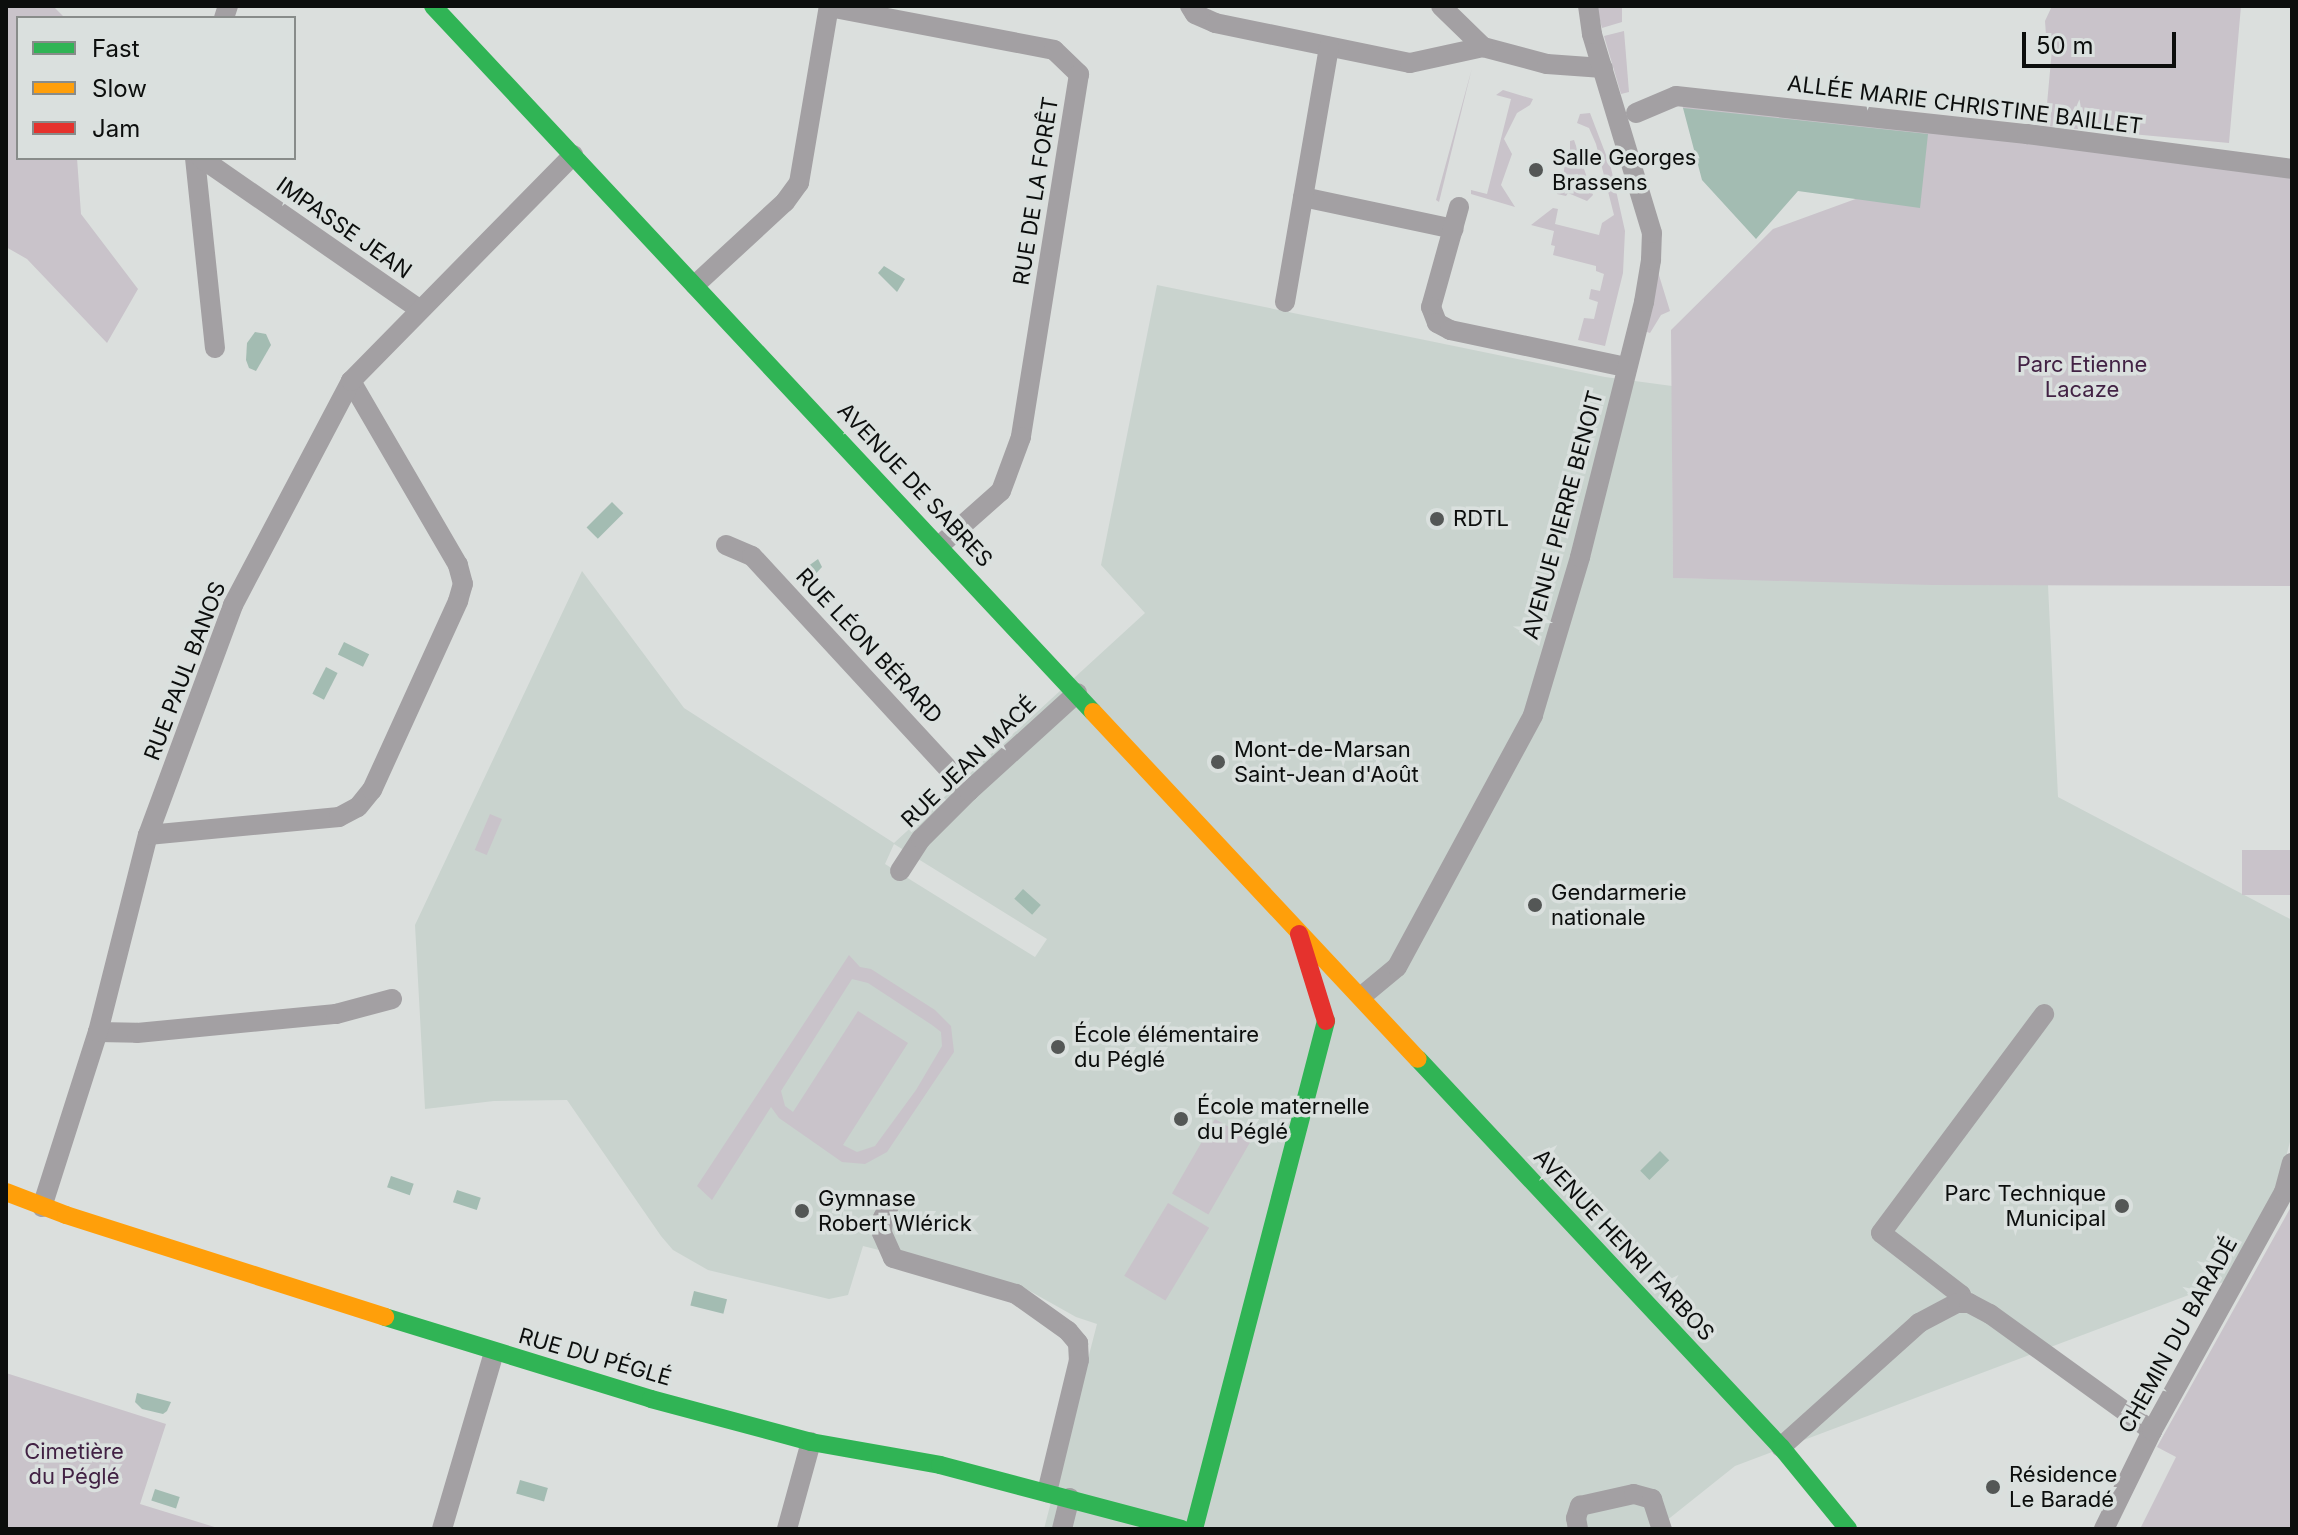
<!DOCTYPE html>
<meta charset="utf-8">
<style>
body{margin:0}
#map{position:relative;width:2298px;height:1535px;overflow:hidden;background:#dbdfdd;font-family:Inter,sans-serif}
div>[style]{position:absolute}
[style*='--x']{left:calc(var(--x)*1px);top:calc(var(--y)*1px);width:calc(var(--w)*1px);rotate:calc(var(--a)*1deg)}
.built>*{inset:0;background:#c9d3ce}
.green>*{inset:0;background:#c9c3ca;transform-origin:0 0}
.water>*{inset:0;background:#a3bcb2;transform-origin:0 0}
.street>*{height:20px;margin:-10px;padding:0 10px;transform-origin:10px;border-radius:10px;background:#a3a0a3}
.fast>*{height:18px;margin:-9px;padding:0 9px;transform-origin:9px;border-radius:9px;background:#30b455}
.slow>*{height:18px;margin:-9px;padding:0 9px;transform-origin:9px;border-radius:9px;background:#ff9f0a}
.jam>*{height:18px;margin:-9px;padding:0 9px;transform-origin:9px;border-radius:9px;background:#e5322d}
.dots>*{width:22px;height:22px;translate:-50% -50%;box-sizing:border-box;border:4px solid #dae0de;border-radius:50%}
span{translate:-50% -50%;white-space:nowrap;text-align:center;line-height:1.15;-webkit-text-stroke:7px #dae0de;paint-order:stroke}
.street-label{font-size:22px;color:#0c0e0d}
.poi-label{font-size:22px;color:#0c0e0d}
.left{translate:0 -50%;text-align:left}
.right{translate:-100% -50%;text-align:right}
.park-label{font-size:22px;color:#422244}
.frame{position:absolute;inset:0;border:8px solid #0c0e0d;pointer-events:none}
.legend{position:absolute;left:16px;top:16px;width:280px;height:144px;box-sizing:border-box;background:#dae0de;border:2px solid #888c8a;margin:0;padding:10px 14px;list-style:none;font-size:24px;color:#0c0e0d}
.legend li{display:flex;align-items:center;gap:16px;height:40px}
.legend b{width:40px;border:2px solid #888c8a}
.scale{position:absolute;left:2022px;top:32px;width:154px;height:36px;box-sizing:border-box;border:4px solid #0c0e0d;border-top:0;padding-left:10px;font-size:24px;line-height:28px;white-space:nowrap;color:#0c0e0d;-webkit-text-stroke:6px #dae0de;paint-order:stroke}
</style>
<div id="map">
<div class="built">
<i style="clip-path:polygon(evenodd,1157px 285px,1605px 377px,1672px 386px,1673px 578px,2048px 585px,2058px 797px,2292px 920px,2292px 1134px,2279px 1184px,2226px 1281px,1735px 1466px,1656px 1529px,1044px 1529px,1097px 1324px,1076px 1317px,1019px 1285px,863px 1246px,848px 1295px,829px 1299px,708px 1270px,673px 1250px,661px 1236px,567px 1100px,494px 1101px,425px 1109px,415px 925px,582px 571px,684px 708px,894px 843px,1145px 613px,1101px 565px,1157px 285px,894px 844px,1047px 939px,1035px 957px,885px 864px,894px 844px)"></i>
</div>
<div class="green">
<i style="clip-path:polygon(6px 6px,53px 6px,65px 18px,18px 18px,18px 158px,77px 158px,81px 214px,138px 289px,107px 343px,27px 259px,6px 247px)"></i>
<i style="clip-path:polygon(1596px 6px,1622px 6px,1622px 22px,1602px 28px)"></i>
<i style="clip-path:polygon(2052px 6px,2241px 6px,2229px 143px,2045px 126px,2053px 38px,2046px 35px,2045px 21px)"></i>
<i style="clip-path:polygon(1624px 31px,1629px 92px,1621px 94px,1604px 36px)"></i>
<i style="clip-path:polygon(1472px 68px,1439px 202px,1436px 200px)"></i>
<i style="clip-path:polygon(1503px 90px,1533px 99px,1530px 105px,1517px 113px,1504px 139px,1512px 154px,1501px 185px,1515px 207px,1471px 194px,1471px 190px,1487px 194px,1511px 99px,1496px 95px)"></i>
<i style="clip-path:polygon(1681px 100px,2292px 174px,2292px 586px,1932px 585px,1673px 578px,1671px 330px,1773px 229px,1861px 197px,1683px 108px)"></i>
<i style="clip-path:polygon(1590px 113px,1611px 168px,1625px 231px,1623px 273px,1605px 346px,1578px 340px,1584px 318px,1594px 319px,1598px 302px,1589px 299px,1591px 289px,1600px 291px,1604px 274px,1596px 271px,1596px 266px,1553px 255px,1555px 246px,1551px 245px,1554px 231px,1531px 225px,1553px 208px,1558px 209px,1555px 224px,1599px 235px,1602px 223px,1614px 215px,1596px 144px,1589px 128px,1577px 123px,1580px 114px)"></i>
<i style="clip-path:polygon(1574px 140px,1593px 195px,1587px 201px,1568px 193px,1566px 196px,1557px 194px,1559px 184px,1562px 185px,1566px 155px,1570px 156px,1570px 141px)"></i>
<i style="clip-path:polygon(1658px 272px,1670px 311px,1661px 315px,1650px 333px,1644px 331px)"></i>
<i style="left:490px;top:814px;width:13px;height:39px;rotate:23deg"></i>
<i style="left:2292px;top:850px;width:45px;height:50px;rotate:90deg"></i>
<i style="clip-path:polygon(evenodd,849px 955px,860px 967px,871px 969px,935px 1010px,951px 1026px,954px 1052px,887px 1152px,865px 1164px,842px 1162px,779px 1118px,771px 1107px,712px 1200px,697px 1186px,849px 955px,852px 979px,868px 983px,932px 1025px,941px 1032px,942px 1046px,916px 1090px,875px 1146px,857px 1152px,843px 1145px,908px 1043px,858px 1011px,793px 1112px,785px 1106px,781px 1091px,852px 979px)"></i>
<i style="left:1215px;top:1119px;width:42px;height:86px;rotate:30deg"></i>
<i style="left:1168px;top:1203px;width:48px;height:85px;rotate:31deg"></i>
<i style="clip-path:polygon(2292px 1205px,2292px 1529px,2140px 1529px,2176px 1457px,2157px 1447px)"></i>
<i style="clip-path:polygon(6px 1373px,166px 1424px,140px 1504px,221px 1529px,6px 1529px)"></i>
</div>
<div class="water">
<i style="clip-path:polygon(1683px 108px,1928px 134px,1920px 208px,1798px 191px,1756px 239px,1702px 180px)"></i>
<i style="clip-path:polygon(884px 266px,905px 279px,897px 292px,878px 273px)"></i>
<i style="clip-path:polygon(255px 332px,266px 334px,271px 345px,256px 371px,249px 368px,246px 360px,247px 343px)"></i>
<i style="left:612px;top:502px;width:16px;height:36px;rotate:45deg"></i>
<i style="clip-path:polygon(818px 559px,822px 567px,809px 581px,800px 580px,800px 572px)"></i>
<i style="left:344px;top:642px;width:28px;height:14px;rotate:26deg"></i>
<i style="left:326px;top:667px;width:13px;height:30px;rotate:27deg"></i>
<i style="left:1023px;top:889px;width:24px;height:13px;rotate:42deg"></i>
<i style="left:1660px;top:1151px;width:13px;height:28px;rotate:45deg"></i>
<i style="left:391px;top:1176px;width:24px;height:12px;rotate:19deg"></i>
<i style="left:457px;top:1190px;width:25px;height:13px;rotate:18deg"></i>
<i style="left:694px;top:1291px;width:34px;height:15px;rotate:14deg"></i>
<i style="clip-path:polygon(137px 1393px,171px 1402px,167px 1411px,163px 1414px,142px 1409px,135px 1402px)"></i>
<i style="left:520px;top:1480px;width:29px;height:14px;rotate:16deg"></i>
<i style="left:155px;top:1489px;width:26px;height:12px;rotate:18deg"></i>
</div>
<div class="street">
<i style="--x:1190;--y:6;--w:9;--a:58"></i>
<i style="--x:1195;--y:14;--w:22;--a:24"></i>
<i style="--x:1215;--y:23;--w:199;--a:11.6"></i>
<i style="--x:1410;--y:63;--w:75;--a:-12.4"></i>
<i style="--x:1483;--y:47;--w:66;--a:14.9"></i>
<i style="--x:1547;--y:64;--w:56;--a:4.1"></i>
<i style="--x:1441;--y:6;--w:59;--a:44.3"></i>
<i style="--x:829;--y:7;--w:229;--a:10.8"></i>
<i style="--x:1054;--y:50;--w:35;--a:44"></i>
<i style="--x:1079;--y:74;--w:368;--a:99.1"></i>
<i style="--x:1021;--y:437;--w:58;--a:110.3"></i>
<i style="--x:1001;--y:491;--w:83;--a:138.4"></i>
<i style="--x:224;--y:18;--w:13;--a:-72"></i>
<i style="--x:1636;--y:113;--w:43;--a:-23"></i>
<i style="--x:1676;--y:96;--w:353;--a:6.2"></i>
<i style="--x:2027;--y:134;--w:267;--a:7.5"></i>
<i style="--x:195;--y:158;--w:191;--a:84"></i>
<i style="--x:201;--y:158;--w:265;--a:34.7"></i>
<i style="--x:1303;--y:197;--w:154;--a:12"></i>
<i style="--x:1459;--y:207;--w:104;--a:105.6"></i>
<i style="--x:1431;--y:307;--w:17;--a:69"></i>
<i style="--x:1437;--y:323;--w:15;--a:28"></i>
<i style="--x:1450;--y:330;--w:180;--a:11.9"></i>
<i style="--x:695;--y:285;--w:122;--a:-42.7"></i>
<i style="--x:785;--y:202;--w:24;--a:-54"></i>
<i style="--x:799;--y:183;--w:180;--a:-80.4"></i>
<i style="--x:1285;--y:302;--w:259;--a:-80.2"></i>
<i style="--x:726;--y:545;--w:28;--a:23"></i>
<i style="--x:752;--y:556;--w:320;--a:47.3"></i>
<i style="--x:148;--y:835;--w:192;--a:-5.4"></i>
<i style="--x:339;--y:817;--w:21;--a:-28"></i>
<i style="--x:358;--y:807;--w:22;--a:-51"></i>
<i style="--x:372;--y:790;--w:208;--a:-65.5"></i>
<i style="--x:458;--y:601;--w:18;--a:-74"></i>
<i style="--x:463;--y:584;--w:20;--a:-105"></i>
<i style="--x:458;--y:565;--w:213;--a:-120.2"></i>
<i style="--x:900;--y:871;--w:38;--a:-57"></i>
<i style="--x:921;--y:839;--w:68;--a:-45"></i>
<i style="--x:969;--y:791;--w:146;--a:-42.2"></i>
<i style="--x:1362;--y:996;--w:45;--a:-39.6"></i>
<i style="--x:1397;--y:967;--w:286;--a:-61.6"></i>
<i style="--x:1533;--y:715;--w:165;--a:-73.4"></i>
<i style="--x:1580;--y:557;--w:263;--a:-75.9"></i>
<i style="--x:1644;--y:302;--w:43;--a:-80.5"></i>
<i style="--x:1651;--y:260;--w:27;--a:-88"></i>
<i style="--x:1652;--y:233;--w:208;--a:-106.8"></i>
<i style="--x:1592;--y:34;--w:28;--a:-98"></i>
<i style="--x:98;--y:1032;--w:39;--a:1"></i>
<i style="--x:137;--y:1033;--w:200;--a:-5.5"></i>
<i style="--x:336;--y:1014;--w:58;--a:-15"></i>
<i style="--x:889;--y:1206;--w:13;--a:117"></i>
<i style="--x:883;--y:1218;--w:15;--a:94"></i>
<i style="--x:882;--y:1233;--w:27;--a:66"></i>
<i style="--x:893;--y:1258;--w:128;--a:16.3"></i>
<i style="--x:1016;--y:1294;--w:64;--a:35.4"></i>
<i style="--x:1068;--y:1331;--w:16;--a:50"></i>
<i style="--x:1078;--y:1343;--w:17;--a:87"></i>
<i style="--x:1079;--y:1360;--w:136;--a:103.6"></i>
<i style="--x:42;--y:1207;--w:184;--a:-72.3"></i>
<i style="--x:98;--y:1032;--w:203;--a:-75.8"></i>
<i style="--x:148;--y:835;--w:245;--a:-69.7"></i>
<i style="--x:233;--y:605;--w:253;--a:-62.2"></i>
<i style="--x:351;--y:381;--w:317;--a:-45.5"></i>
<i style="--x:1957;--y:1303;--w:9;--a:-63"></i>
<i style="--x:1961;--y:1295;--w:101;--a:-142.2"></i>
<i style="--x:1881;--y:1233;--w:273;--a:-53.3"></i>
<i style="--x:1781;--y:1447;--w:186;--a:-41.9"></i>
<i style="--x:1919;--y:1323;--w:43;--a:-27.8"></i>
<i style="--x:1957;--y:1303;--w:12;--a:0"></i>
<i style="--x:1969;--y:1303;--w:24;--a:28"></i>
<i style="--x:1990;--y:1314;--w:200;--a:35.8"></i>
<i style="--x:442;--y:1529;--w:184;--a:-73.6"></i>
<i style="--x:787;--y:1529;--w:90;--a:-74.6"></i>
<i style="--x:1062;--y:1529;--w:32;--a:-76"></i>
<i style="--x:1578;--y:1529;--w:11;--a:-100"></i>
<i style="--x:1576;--y:1518;--w:13;--a:-72"></i>
<i style="--x:1580;--y:1506;--w:55;--a:-12.5"></i>
<i style="--x:1634;--y:1494;--w:19;--a:16"></i>
<i style="--x:1652;--y:1499;--w:32;--a:72"></i>
<i style="--x:2104;--y:1529;--w:109;--a:-63.9"></i>
<i style="--x:2152;--y:1431;--w:273;--a:-61.1"></i>
<i style="--x:2284;--y:1192;--w:30;--a:-75"></i>
</div>
<div class="fast">
<i style="--x:433;--y:6;--w:966;--a:46.93"></i>
<i style="--x:1418;--y:1059;--w:531;--a:46.91"></i>
<i style="--x:1781;--y:1447;--w:106;--a:50.7"></i>
<i style="--x:385;--y:1317;--w:278;--a:17.1"></i>
<i style="--x:651;--y:1399;--w:166;--a:15"></i>
<i style="--x:811;--y:1442;--w:131;--a:10.1"></i>
<i style="--x:940;--y:1465;--w:250;--a:14.8"></i>
<i style="--x:1194;--y:1529;--w:525;--a:-75.43"></i>
</div>
<div class="slow">
<i style="--x:1093;--y:712;--w:475;--a:46.9"></i>
<i style="--x:6;--y:1192;--w:64;--a:21"></i>
<i style="--x:66;--y:1215;--w:335;--a:17.7"></i>
</div>
<div class="jam">
<i style="--x:1299;--y:934;--w:91;--a:72.8"></i>
</div>
<div class="dots">
<i style="left:1536px;top:170px;background:#545756"></i>
<i style="left:1437px;top:519px;background:#545756"></i>
<i style="left:1218px;top:762px;background:#545756"></i>
<i style="left:1535px;top:905px;background:#545756"></i>
<i style="left:1058px;top:1047px;background:#545756"></i>
<i style="left:1181px;top:1119px;background:#545756"></i>
<i style="left:2122px;top:1206px;background:#545756"></i>
<i style="left:802px;top:1211px;background:#545756"></i>
<i style="left:1993px;top:1487px;background:#545756"></i>
</div>
<div class="street-label">
<span style="left:1965px;top:105px;rotate:7deg">ALLÉE MARIE CHRISTINE BAILLET</span>
<span style="left:1036px;top:191px;rotate:-81deg">RUE DE LA FORÊT</span>
<span style="left:344px;top:228px;rotate:35deg">IMPASSE JEAN</span>
<span style="left:915px;top:485px;rotate:47deg">AVENUE DE SABRES</span>
<span style="left:1563px;top:515px;rotate:-75deg">AVENUE PIERRE BENOIT</span>
<span style="left:869px;top:646px;rotate:47deg">RUE LÉON BÉRARD</span>
<span style="left:185px;top:671px;rotate:-69deg">RUE PAUL BANOS</span>
<span style="left:969px;top:762px;rotate:-44deg">RUE JEAN MACÉ</span>
<span style="left:1624px;top:1245px;rotate:47deg">AVENUE HENRI FARBOS</span>
<span style="left:2178px;top:1335px;rotate:-61deg">CHEMIN DU BARADÉ</span>
<span style="left:595px;top:1357px;rotate:16deg">RUE DU PÉGLÉ</span>
</div>
<div class="poi-label">
<span class="left" style="left:1552px;top:170px">Salle Georges<br>Brassens</span>
<span class="left" style="left:1453px;top:519px">RDTL</span>
<span class="left" style="left:1234px;top:762px">Mont-de-Marsan<br>Saint-Jean d'Août</span>
<span class="left" style="left:1551px;top:905px">Gendarmerie<br>nationale</span>
<span class="left" style="left:1074px;top:1047px">École élémentaire<br>du Péglé</span>
<span class="left" style="left:1197px;top:1119px">École maternelle<br>du Péglé</span>
<span class="right" style="left:2106px;top:1206px">Parc Technique<br>Municipal</span>
<span class="left" style="left:818px;top:1211px">Gymnase<br>Robert Wlérick</span>
<span class="left" style="left:2009px;top:1487px">Résidence<br>Le Baradé</span>
</div>
<div class="park-label">
<span style="left:2082px;top:377px">Parc Etienne<br>Lacaze</span>
<span style="left:74px;top:1464px">Cimetière<br>du Péglé</span>
</div>
<div class="frame"></div>
<ul class="legend">
<li><b style="height:10px;background:#30b455"></b>Fast</li>
<li><b style="height:10px;background:#ff9f0a"></b>Slow</li>
<li><b style="height:10px;background:#e5322d"></b>Jam</li>
</ul>
<div class="scale">50 m</div>
</div>
